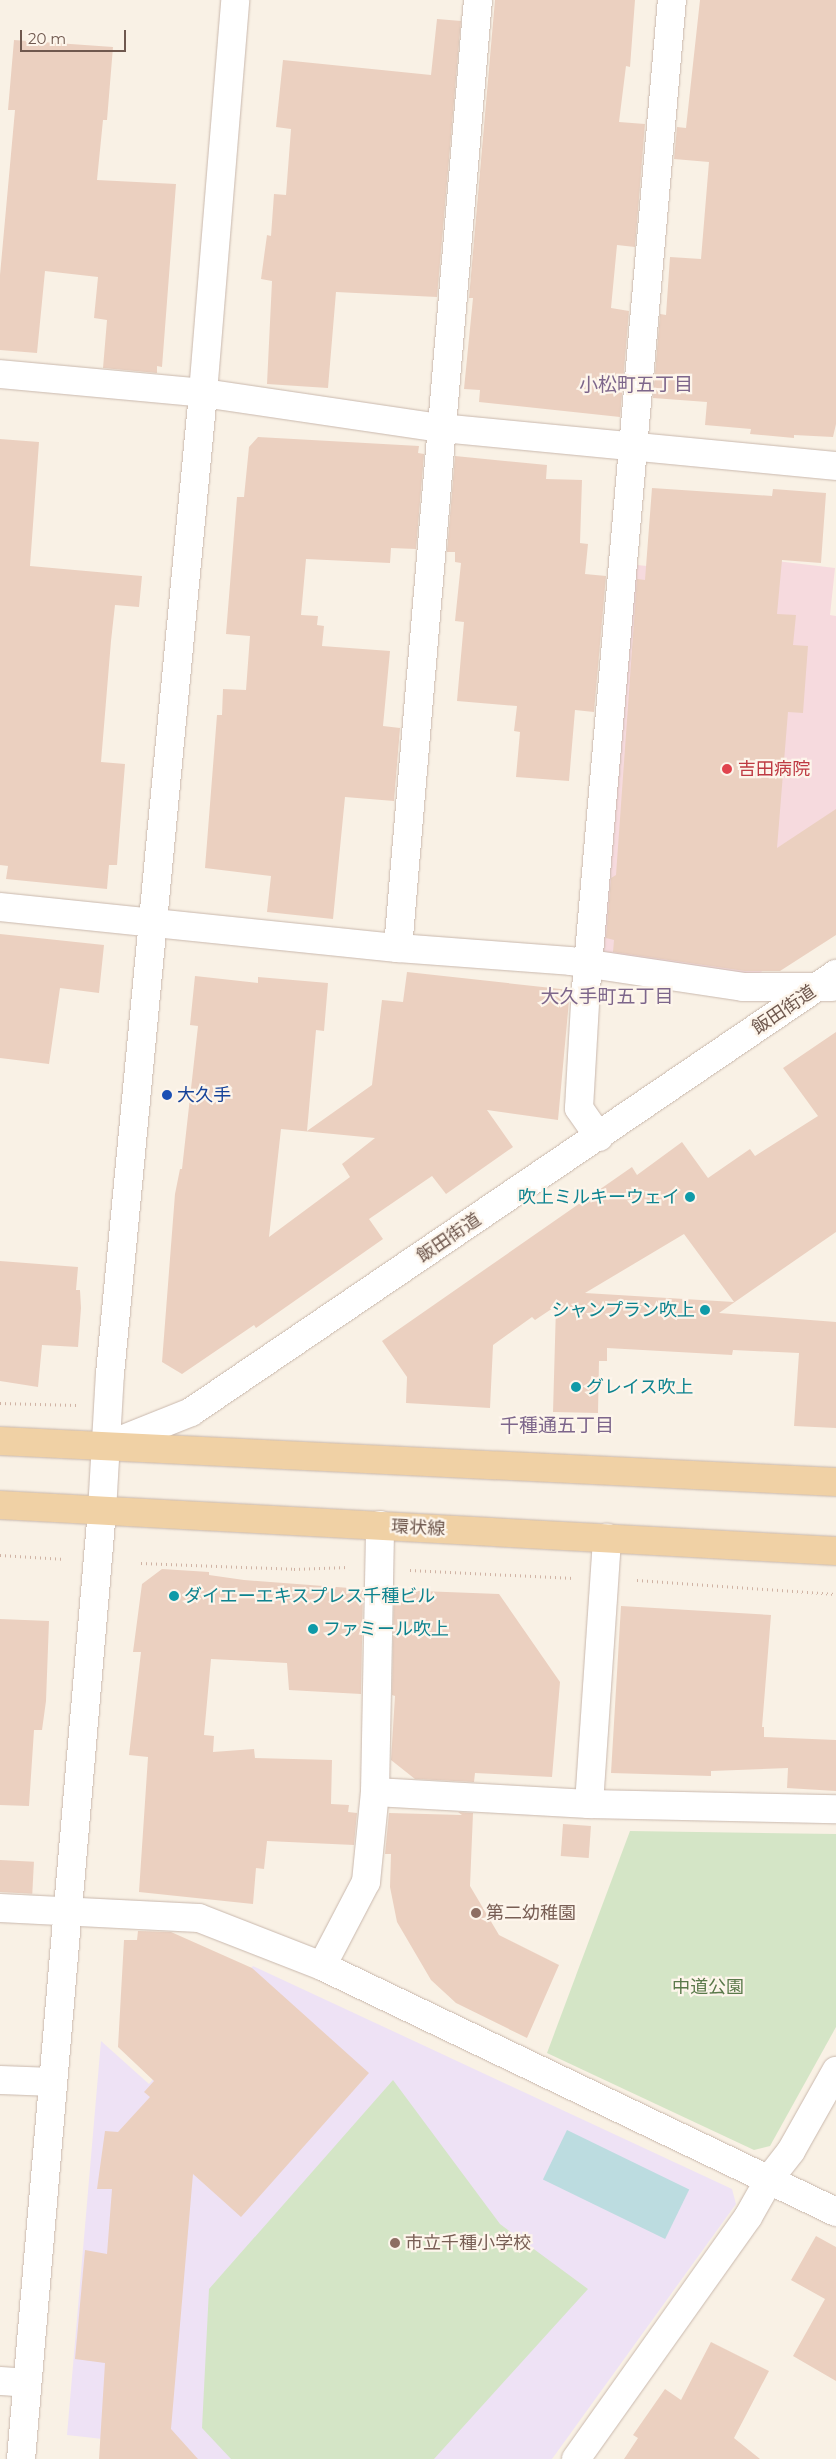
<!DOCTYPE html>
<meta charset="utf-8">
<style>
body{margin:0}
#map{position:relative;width:836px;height:2459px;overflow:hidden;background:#f9f1e5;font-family:Montserrat,"Noto Sans JP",sans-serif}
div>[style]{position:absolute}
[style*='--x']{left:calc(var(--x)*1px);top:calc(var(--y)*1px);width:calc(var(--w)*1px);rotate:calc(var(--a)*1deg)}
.education>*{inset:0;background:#eee2f5}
.medical>*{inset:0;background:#f6dade}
.green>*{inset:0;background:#d4e5c6}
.water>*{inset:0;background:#bcdce0;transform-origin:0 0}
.building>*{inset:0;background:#ebd0c0;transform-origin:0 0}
.path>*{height:3px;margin-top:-1.5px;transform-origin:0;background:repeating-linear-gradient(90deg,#d0b3a4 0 1px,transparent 0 5px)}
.roads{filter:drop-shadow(0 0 1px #c9b8ad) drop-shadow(0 0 1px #c9b8ad)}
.minor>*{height:28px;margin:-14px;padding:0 14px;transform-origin:14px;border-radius:14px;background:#fff}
.tertiary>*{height:28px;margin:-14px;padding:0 14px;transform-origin:14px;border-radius:14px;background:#fff}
.primary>*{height:28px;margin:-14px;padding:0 14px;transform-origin:14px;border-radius:14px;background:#f0d1a5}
.dots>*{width:14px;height:14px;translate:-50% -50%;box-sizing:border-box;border:2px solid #fdf5eb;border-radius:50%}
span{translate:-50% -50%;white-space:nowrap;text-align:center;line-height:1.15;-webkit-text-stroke:4.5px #fdf5eb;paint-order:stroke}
.health-label{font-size:18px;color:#be3a42}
.left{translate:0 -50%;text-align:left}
.street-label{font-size:18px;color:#6f584e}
.transit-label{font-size:18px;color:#164399}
.culture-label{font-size:18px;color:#0d838f}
.right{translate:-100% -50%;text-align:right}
.education-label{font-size:18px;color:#785e54}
.park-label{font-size:18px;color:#5a794a}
.neighbourhood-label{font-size:19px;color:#7d668b}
.scale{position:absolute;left:20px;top:30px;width:106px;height:22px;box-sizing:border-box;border:2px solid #6f584e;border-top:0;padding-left:6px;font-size:15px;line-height:18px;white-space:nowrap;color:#6f584e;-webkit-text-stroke:4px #fdf5eb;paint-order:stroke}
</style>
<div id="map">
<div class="education">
<i style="clip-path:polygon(253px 1966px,732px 2189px,736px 2204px,552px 2459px,100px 2459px,103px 2439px,67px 2435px,101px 2041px,149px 2084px)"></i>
</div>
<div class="medical">
<i style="clip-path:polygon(768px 560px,835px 568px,830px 615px,836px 616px,836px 922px,749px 980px,599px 956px,637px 565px,766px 578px)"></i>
</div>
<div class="green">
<i style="clip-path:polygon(630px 1831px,836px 1834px,836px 2027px,770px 2146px,754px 2150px,547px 2053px)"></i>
<i style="clip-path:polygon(393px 2080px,500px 2224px,588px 2289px,434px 2459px,231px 2459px,202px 2428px,209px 2289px)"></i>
</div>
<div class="water">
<i style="left:567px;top:2130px;width:136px;height:55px;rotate:26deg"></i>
</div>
<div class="building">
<i style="clip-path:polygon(495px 0,635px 0,630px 67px,626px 66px,619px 122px,645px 124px,635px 247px,617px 245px,611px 308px,629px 311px,620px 417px,479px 402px,480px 390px,464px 389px,473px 298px,469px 298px)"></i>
<i style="clip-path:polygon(700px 0,836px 0,836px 424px,833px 437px,794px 435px,794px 438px,750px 434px,751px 429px,705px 425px,707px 402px,653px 398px,660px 314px,666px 315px,670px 257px,701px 259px,709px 162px,674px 159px,677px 127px,686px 128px)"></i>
<i style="clip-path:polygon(437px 19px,461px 21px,437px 297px,336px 292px,328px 388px,267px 384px,272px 281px,261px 279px,267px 235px,271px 236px,274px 194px,286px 195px,291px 129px,276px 127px,283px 60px,431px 75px)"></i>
<i style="clip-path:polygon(14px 40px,113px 47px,107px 120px,103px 120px,97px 180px,176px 184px,162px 367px,157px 366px,157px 373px,103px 368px,107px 320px,94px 318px,98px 277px,45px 271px,37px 353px,0 350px,0 275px,15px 110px,8px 110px)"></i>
<i style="clip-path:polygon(258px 437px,419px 446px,418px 453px,424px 454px,416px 549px,391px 548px,390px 563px,306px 559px,301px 615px,318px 616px,317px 625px,324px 626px,322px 646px,390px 651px,383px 726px,400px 728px,394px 801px,345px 797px,333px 919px,267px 912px,271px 876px,205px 868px,217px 715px,222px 715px,223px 689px,246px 690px,250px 636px,226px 634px,237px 497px,244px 497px,249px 447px)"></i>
<i style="clip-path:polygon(0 439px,39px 442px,30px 566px,142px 576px,139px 607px,115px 605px,111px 641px,101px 762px,125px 764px,117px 865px,109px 865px,107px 889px,6px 879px,8px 866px,0 865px)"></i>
<i style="clip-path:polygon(455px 456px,547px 465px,546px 479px,582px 480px,580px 543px,588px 544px,585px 574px,606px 576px,594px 712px,575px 710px,569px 781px,516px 777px,520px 732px,514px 731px,517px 706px,457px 701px,464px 622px,455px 621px,461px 563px,455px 562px,455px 552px,447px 552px)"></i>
<i style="clip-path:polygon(652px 488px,772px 496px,773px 489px,826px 493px,821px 563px,782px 560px,777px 614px,796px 615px,793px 645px,808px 646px,803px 713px,788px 712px,777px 848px,836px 809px,836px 935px,780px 971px,745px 971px,613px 952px,614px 940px,606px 938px,611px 878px,616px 875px,637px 579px,645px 580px)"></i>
<i style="clip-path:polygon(0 934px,104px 945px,99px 993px,60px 988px,49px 1064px,0 1058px)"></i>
<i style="clip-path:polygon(evenodd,407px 972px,570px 990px,558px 1120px,487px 1110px,513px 1147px,446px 1194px,432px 1176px,369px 1219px,383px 1239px,256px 1328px,254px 1325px,182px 1374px,162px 1362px,175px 1194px,180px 1169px,182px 1169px,198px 1026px,190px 1025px,195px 976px,258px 983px,258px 977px,328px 983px,324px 1031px,316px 1030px,307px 1131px,372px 1085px,382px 1000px,403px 1002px,407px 972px,281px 1129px,375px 1138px,342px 1164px,350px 1177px,269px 1237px,281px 1129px)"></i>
<i style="clip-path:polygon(evenodd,836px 1032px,836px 1232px,719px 1313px,836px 1322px,836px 1428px,794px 1426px,799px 1353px,733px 1350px,732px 1355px,607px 1348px,607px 1361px,599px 1361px,598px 1413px,553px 1412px,556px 1306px,535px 1320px,532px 1317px,493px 1345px,490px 1408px,406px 1403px,407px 1377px,382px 1341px,632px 1167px,637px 1175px,682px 1142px,708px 1178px,750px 1149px,755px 1156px,818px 1116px,783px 1068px,836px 1032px,684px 1234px,734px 1302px,585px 1293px,684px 1234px)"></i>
<i style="clip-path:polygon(0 1261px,78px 1267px,76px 1290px,80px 1290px,81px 1308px,78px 1347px,42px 1345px,38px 1387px,0 1381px)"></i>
<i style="clip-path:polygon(162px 1569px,209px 1572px,209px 1575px,244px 1580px,363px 1589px,361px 1694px,289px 1690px,287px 1663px,211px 1659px,204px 1735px,214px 1736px,213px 1752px,254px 1749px,255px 1758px,332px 1760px,331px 1804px,349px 1805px,348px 1812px,357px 1813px,354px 1845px,267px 1841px,264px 1869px,256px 1868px,253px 1904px,139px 1892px,148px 1757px,129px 1755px,141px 1652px,133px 1652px,142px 1584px)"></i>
<i style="clip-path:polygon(394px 1590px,499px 1594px,560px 1682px,552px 1777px,475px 1773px,474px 1782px,415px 1779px,391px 1760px,395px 1696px,392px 1695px)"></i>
<i style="clip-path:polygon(621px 1606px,771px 1615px,762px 1727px,764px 1727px,764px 1737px,836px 1740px,836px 1791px,787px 1788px,788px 1768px,711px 1771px,711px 1776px,611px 1773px)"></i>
<i style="clip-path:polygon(0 1619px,49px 1621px,46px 1701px,42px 1730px,34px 1730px,29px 1806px,0 1805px)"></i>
<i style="clip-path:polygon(458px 1812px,473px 1813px,470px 1886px,499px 1935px,559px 1965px,527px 2038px,456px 2003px,431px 1980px,397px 1922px,390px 1887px,391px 1854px,385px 1854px,389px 1813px,462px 1815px)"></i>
<i style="left:563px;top:1824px;width:28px;height:32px;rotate:4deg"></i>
<i style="left:0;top:1860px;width:34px;height:32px;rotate:3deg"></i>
<i style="clip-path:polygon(138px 1931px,171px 1932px,252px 1968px,369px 2073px,241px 2217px,193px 2174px,171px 2429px,198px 2459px,99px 2459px,105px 2363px,75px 2359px,85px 2250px,107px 2254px,112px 2189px,97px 2189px,105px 2131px,118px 2132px,150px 2097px,144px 2092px,154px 2081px,118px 2047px,124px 1940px,137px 1940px)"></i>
<i style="clip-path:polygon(816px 2236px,836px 2247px,836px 2381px,793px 2356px,825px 2299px,791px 2280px)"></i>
<i style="clip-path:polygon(711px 2342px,769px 2371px,734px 2438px,760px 2459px,624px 2459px,638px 2438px,633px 2435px,665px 2389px,681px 2400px)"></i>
</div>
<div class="path">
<i style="--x:0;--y:1403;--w:77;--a:1.5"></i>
<i style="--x:0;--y:1555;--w:65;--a:3.5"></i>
<i style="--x:141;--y:1563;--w:153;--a:2.2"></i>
<i style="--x:294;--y:1569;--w:54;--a:-2.1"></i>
<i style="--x:410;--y:1570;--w:164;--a:2.8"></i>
<i style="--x:637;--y:1580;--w:199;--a:4"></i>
</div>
<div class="roads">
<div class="minor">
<i style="--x:0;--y:374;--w:204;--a:5.3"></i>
<i style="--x:203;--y:393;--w:241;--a:8.4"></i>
<i style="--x:441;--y:428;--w:397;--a:5.5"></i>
<i style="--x:0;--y:907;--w:400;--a:5.9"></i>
<i style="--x:398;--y:948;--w:172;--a:4.3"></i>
<i style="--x:570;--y:961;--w:175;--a:8.5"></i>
<i style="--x:743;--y:987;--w:89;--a:0"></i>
<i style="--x:398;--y:948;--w:951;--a:-85.18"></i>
<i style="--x:599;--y:1137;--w:35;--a:-125"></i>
<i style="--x:579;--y:1108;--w:120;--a:-86.7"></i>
<i style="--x:586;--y:988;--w:992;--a:-85.03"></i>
<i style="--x:375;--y:1792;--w:214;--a:3.2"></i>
<i style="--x:589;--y:1804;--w:247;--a:1.2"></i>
<i style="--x:589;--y:1804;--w:267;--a:-86.1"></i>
<i style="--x:0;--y:1908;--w:199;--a:2.9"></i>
<i style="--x:199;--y:1918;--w:132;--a:21.3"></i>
<i style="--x:322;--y:1966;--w:570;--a:25.58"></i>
<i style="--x:322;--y:1966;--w:95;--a:-62.4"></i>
<i style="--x:366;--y:1882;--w:90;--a:-84.3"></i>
<i style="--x:375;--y:1792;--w:267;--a:-88.9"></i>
<i style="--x:0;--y:2080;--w:52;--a:2.2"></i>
<i style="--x:0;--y:2381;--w:26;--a:4"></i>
<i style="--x:576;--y:2459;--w:297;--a:-54.6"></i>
<i style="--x:748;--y:2217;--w:45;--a:-60.6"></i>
<i style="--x:770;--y:2178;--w:34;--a:-52"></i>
<i style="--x:791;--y:2151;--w:92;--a:-60.6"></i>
</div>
<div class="tertiary">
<i style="--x:106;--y:1446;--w:92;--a:-21.8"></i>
<i style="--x:191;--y:1412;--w:780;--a:-34.18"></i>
<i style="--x:21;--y:2459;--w:951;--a:-85.12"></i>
<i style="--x:102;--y:1511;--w:137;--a:-86.7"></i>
<i style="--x:110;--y:1374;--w:985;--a:-84.58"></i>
<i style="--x:203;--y:393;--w:394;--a:-85.3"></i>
</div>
<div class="primary">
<i style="--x:0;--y:1441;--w:837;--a:2.81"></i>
<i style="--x:0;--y:1505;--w:837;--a:3.15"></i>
</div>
</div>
<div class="dots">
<i style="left:727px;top:769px;background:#e0444e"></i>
<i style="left:167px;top:1095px;background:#1a4fb4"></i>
<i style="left:690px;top:1197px;background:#0f9aa8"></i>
<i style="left:705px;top:1310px;background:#0f9aa8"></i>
<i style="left:576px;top:1387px;background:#0f9aa8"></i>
<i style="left:174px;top:1596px;background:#0f9aa8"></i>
<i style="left:313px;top:1629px;background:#0f9aa8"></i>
<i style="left:476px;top:1913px;background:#8d6e63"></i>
<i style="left:395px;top:2243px;background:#8d6e63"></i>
</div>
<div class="health-label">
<span class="left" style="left:738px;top:769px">吉田病院</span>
</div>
<div class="street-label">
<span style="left:784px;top:1010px;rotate:-34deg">飯田街道</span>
<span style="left:449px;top:1238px;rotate:-34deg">飯田街道</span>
<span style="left:418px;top:1528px;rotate:3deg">環状線</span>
</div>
<div class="transit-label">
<span class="left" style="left:177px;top:1095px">大久手</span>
</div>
<div class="culture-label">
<span class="right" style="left:680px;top:1197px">吹上ミルキーウェイ</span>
<span class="right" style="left:695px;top:1310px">シャンプラン吹上</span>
<span class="left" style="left:586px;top:1387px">グレイス吹上</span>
<span class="left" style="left:184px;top:1596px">ダイエーエキスプレス千種ビル</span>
<span class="left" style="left:323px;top:1629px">ファミール吹上</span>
</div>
<div class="education-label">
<span class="left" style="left:486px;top:1913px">第二幼稚園</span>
<span class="left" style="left:405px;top:2243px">市立千種小学校</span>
</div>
<div class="park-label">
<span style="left:708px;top:1987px">中道公園</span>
</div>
<div class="neighbourhood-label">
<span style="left:636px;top:385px">小松町五丁目</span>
<span style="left:607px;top:997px">大久手町五丁目</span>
<span style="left:557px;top:1426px">千種通五丁目</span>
</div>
<div class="scale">20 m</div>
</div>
